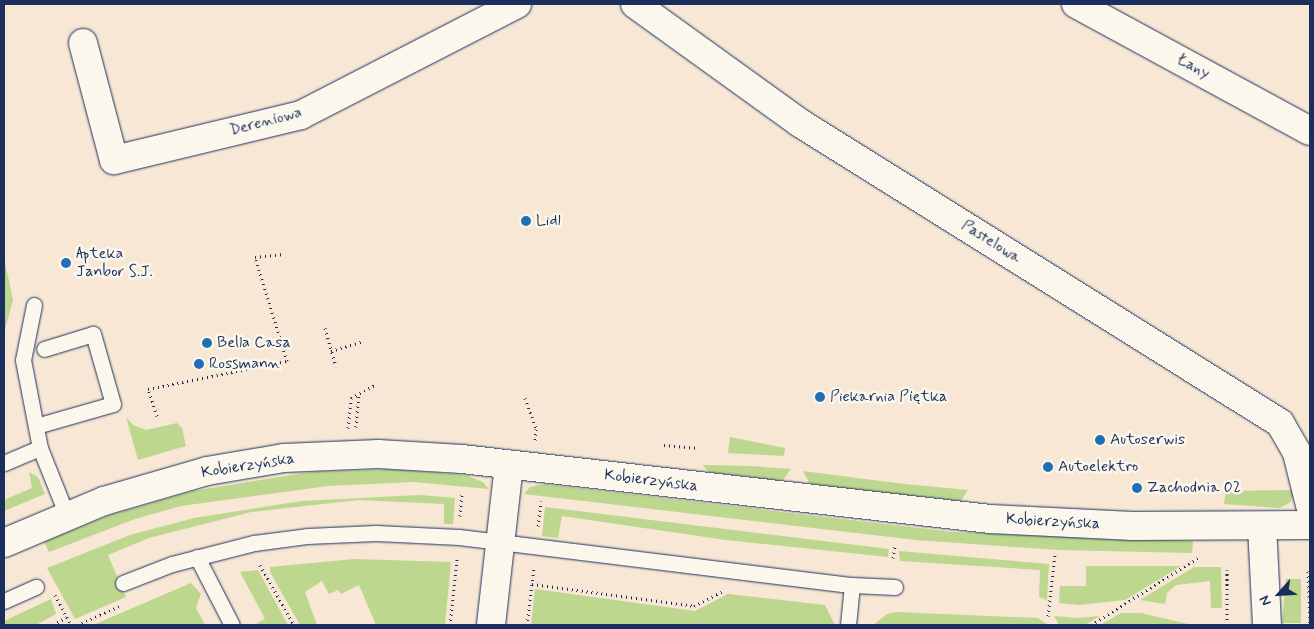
<!DOCTYPE html>
<meta charset="utf-8">
<style>
body{margin:0}
#map{position:relative;width:1314px;height:629px;overflow:hidden;background:#f7e7d4;font-family:Mynerve,sans-serif}
div>[style]{position:absolute}
[style*='--x']{left:calc(var(--x)*1px);top:calc(var(--y)*1px);width:calc(var(--w)*1px);rotate:calc(var(--a)*1deg)}
.green>*{inset:0;background:#bdd78e}
.path>*{height:3px;margin-top:-1.5px;transform-origin:0;background:repeating-linear-gradient(90deg,#1b2f5e 0 1px,transparent 0 5px)}
.roads{filter:drop-shadow(0 0 1px #1b2f5e) drop-shadow(0 0 1px #1b2f5e)}
.service>*{height:15px;margin:-7.5px;padding:0 7.5px;transform-origin:7.5px;border-radius:7.5px;background:#fbf7ec}
.minor>*{height:28px;margin:-14px;padding:0 14px;transform-origin:14px;border-radius:14px;background:#fbf7ec}
.tertiary>*{height:28px;margin:-14px;padding:0 14px;transform-origin:14px;border-radius:14px;background:#fbf7ec}
.dots>*{width:14px;height:14px;translate:-50% -50%;box-sizing:border-box;border:2px solid #fbf7ec;border-radius:50%}
span{translate:-50% -50%;white-space:nowrap;text-align:center;line-height:1.15;-webkit-text-stroke:5px #fbf7ec;paint-order:stroke}
.street-label{font-size:16px;color:#1b2f5e}
.poi-label{font-size:16px;color:#1b2f5e}
.left{translate:0 -50%;text-align:left}
.frame{position:absolute;inset:0;border:5px solid #1b2f5e;pointer-events:none}
.north{position:absolute;left:1254px;top:569px;width:50px;height:50px;-webkit-text-stroke:4px #fbf7ec;paint-order:stroke;rotate:244deg;font-size:14px;font-weight:700;line-height:20px;text-align:center;color:#1b2f5e}
.north::after{content:'';display:block;margin:auto;width:18px;height:22px;background:#1b2f5e;clip-path:polygon(50% 0,100% 100%,50% 72%,0 100%)}
</style>
<div id="map">
<div class="green">
<i style="clip-path:polygon(4px 258px,13px 300px,4px 333px)"></i>
<i style="clip-path:polygon(126px 417px,133px 425px,146px 430px,177px 423px,182px 428px,186px 446px,138px 460px)"></i>
<i style="clip-path:polygon(730px 437px,785px 448px,784px 456px,728px 453px)"></i>
<i style="clip-path:polygon(703px 465px,750px 466px,791px 469px,782px 481px,708px 472px)"></i>
<i style="clip-path:polygon(390px 469px,466px 475px,483px 482px,489px 489px,414px 482px,328px 486px,181px 506px,135px 519px,49px 552px,44px 542px,110px 515px,193px 491px,310px 472px)"></i>
<i style="clip-path:polygon(803px 471px,904px 484px,968px 490px,961px 501px,903px 495px,810px 484px)"></i>
<i style="clip-path:polygon(29px 472px,38px 477px,45px 494px,4px 511px,4px 500px,32px 488px)"></i>
<i style="clip-path:polygon(543px 484px,953px 532px,1193px 541px,1192px 553px,1059px 550px,916px 540px,524px 494px,530px 487px)"></i>
<i style="clip-path:polygon(1294px 490px,1291px 502px,1280px 508px,1224px 504px,1226px 491px)"></i>
<i style="clip-path:polygon(420px 495px,455px 498px,453px 524px,444px 524px,444px 504px,359px 500px,251px 512px,149px 538px,108px 555px,126px 597px,75px 619px,47px 568px,130px 535px,194px 518px,301px 501px)"></i>
<i style="clip-path:polygon(545px 507px,889px 549px,888px 557px,726px 540px,562px 516px,558px 538px,542px 536px)"></i>
<i style="clip-path:polygon(899px 551px,1049px 564px,1047px 600px,1039px 597px,1040px 570px,900px 561px)"></i>
<i style="clip-path:polygon(354px 559px,451px 562px,445px 625px,376px 625px,359px 585px,341px 594px,338px 590px,329px 594px,322px 581px,305px 592px,317px 625px,300px 625px,270px 572px,270px 567px)"></i>
<i style="clip-path:polygon(1086px 566px,1181px 566px,1125px 600px,1079px 605px,1059px 603px,1060px 586px,1086px 586px)"></i>
<i style="clip-path:polygon(1194px 567px,1221px 567px,1222px 608px,1211px 608px,1210px 581px,1176px 585px,1167px 593px,1165px 604px,1140px 600px)"></i>
<i style="clip-path:polygon(258px 570px,288px 625px,254px 625px,265px 619px,240px 572px)"></i>
<i style="clip-path:polygon(1286px 579px,1301px 579px,1301px 623px,1282px 623px)"></i>
<i style="clip-path:polygon(191px 583px,201px 594px,196px 608px,205px 625px,93px 625px)"></i>
<i style="clip-path:polygon(535px 589px,695px 611px,728px 594px,825px 605px,835px 625px,531px 625px)"></i>
<i style="clip-path:polygon(51px 599px,56px 614px,36px 625px,4px 625px,4px 621px)"></i>
<i style="clip-path:polygon(896px 612px,1038px 618px,1048px 625px,873px 625px,887px 614px)"></i>
<i style="clip-path:polygon(1121px 613px,1141px 613px,1188px 624px,1222px 625px,1100px 625px)"></i>
<i style="clip-path:polygon(1054px 616px,1076px 618px,1100px 616px,1085px 625px,1059px 625px)"></i>
</div>
<div class="path">
<i style="--x:325;--y:328;--w:40;--a:74"></i>
<i style="--x:331;--y:351;--w:34;--a:-17"></i>
<i style="--x:525;--y:398;--w:33;--a:70"></i>
<i style="--x:536;--y:429;--w:12;--a:95"></i>
<i style="--x:157;--y:416;--w:28;--a:-108"></i>
<i style="--x:148;--y:389;--w:142;--a:-11.4"></i>
<i style="--x:287;--y:361;--w:109;--a:-107.1"></i>
<i style="--x:255;--y:257;--w:27;--a:-6"></i>
<i style="--x:356;--y:427;--w:32;--a:-85"></i>
<i style="--x:348;--y:428;--w:30;--a:-84"></i>
<i style="--x:351;--y:398;--w:29;--a:-29"></i>
<i style="--x:664;--y:445;--w:32;--a:5"></i>
<i style="--x:460;--y:516;--w:23;--a:-85"></i>
<i style="--x:538;--y:526;--w:25;--a:-83"></i>
<i style="--x:893;--y:558;--w:12;--a:-81"></i>
<i style="--x:260;--y:565;--w:69;--a:60.5"></i>
<i style="--x:1308;--y:571;--w:54;--a:87.9"></i>
<i style="--x:532;--y:584;--w:163;--a:7.7"></i>
<i style="--x:694;--y:606;--w:31;--a:-27"></i>
<i style="--x:55;--y:595;--w:34;--a:62"></i>
<i style="--x:1048;--y:616;--w:61;--a:-83.5"></i>
<i style="--x:53;--y:625;--w:16;--a:-30"></i>
<i style="--x:77;--y:625;--w:49;--a:-24"></i>
<i style="--x:450;--y:625;--w:66;--a:-83.9"></i>
<i style="--x:527;--y:625;--w:58;--a:-83.1"></i>
<i style="--x:1091;--y:625;--w:126;--a:-32.1"></i>
<i style="--x:1227;--y:625;--w:55;--a:-90"></i>
</div>
<div class="roads">
<div class="service">
<i style="--x:34;--y:305;--w:56;--a:101.3"></i>
<i style="--x:23;--y:360;--w:90;--a:79.1"></i>
<i style="--x:40;--y:448;--w:73;--a:68.3"></i>
<i style="--x:36;--y:426;--w:80;--a:-15.9"></i>
<i style="--x:113;--y:404;--w:73;--a:-105.9"></i>
<i style="--x:93;--y:334;--w:51;--a:163"></i>
<i style="--x:4;--y:463;--w:39;--a:-23"></i>
<i style="--x:197;--y:557;--w:76;--a:62.8"></i>
<i style="--x:123;--y:583;--w:53;--a:-21.2"></i>
<i style="--x:172;--y:564;--w:85;--a:-14.4"></i>
<i style="--x:254;--y:543;--w:53;--a:-7.5"></i>
<i style="--x:307;--y:536;--w:69;--a:-2.5"></i>
<i style="--x:376;--y:533;--w:83;--a:2.8"></i>
<i style="--x:459;--y:537;--w:396;--a:7"></i>
<i style="--x:852;--y:585;--w:43;--a:2.7"></i>
<i style="--x:4;--y:601;--w:35;--a:-24"></i>
<i style="--x:848;--y:625;--w:40;--a:-84.3"></i>
</div>
<div class="minor">
<i style="--x:635;--y:4;--w:203;--a:35.8"></i>
<i style="--x:800;--y:123;--w:566;--a:32.01"></i>
<i style="--x:1280;--y:423;--w:34;--a:60"></i>
<i style="--x:1297;--y:453;--w:54;--a:76"></i>
<i style="--x:1076;--y:4;--w:266;--a:28.5"></i>
<i style="--x:83;--y:43;--w:121;--a:75.2"></i>
<i style="--x:114;--y:160;--w:192;--a:-13.5"></i>
<i style="--x:301;--y:115;--w:243;--a:-27.2"></i>
<i style="--x:1262;--y:526;--w:99;--a:87.1"></i>
<i style="--x:491;--y:625;--w:161;--a:-83.6"></i>
</div>
<div class="tertiary">
<i style="--x:4;--y:543;--w:108;--a:-22.8"></i>
<i style="--x:104;--y:501;--w:107;--a:-16.2"></i>
<i style="--x:207;--y:471;--w:78;--a:-9.6"></i>
<i style="--x:284;--y:458;--w:94;--a:-2.4"></i>
<i style="--x:378;--y:454;--w:84;--a:3.4"></i>
<i style="--x:462;--y:459;--w:531;--a:6.48"></i>
<i style="--x:990;--y:519;--w:143;--a:2.8"></i>
<i style="--x:1133;--y:526;--w:177;--a:-0.3"></i>
</div>
</div>
<div class="dots">
<i style="left:526px;top:221px;background:#1f6fb2"></i>
<i style="left:66px;top:263px;background:#1f6fb2"></i>
<i style="left:207px;top:343px;background:#1f6fb2"></i>
<i style="left:199px;top:364px;background:#1f6fb2"></i>
<i style="left:820px;top:397px;background:#1f6fb2"></i>
<i style="left:1100px;top:440px;background:#1f6fb2"></i>
<i style="left:1048px;top:467px;background:#1f6fb2"></i>
<i style="left:1137px;top:488px;background:#1f6fb2"></i>
</div>
<div class="street-label">
<span style="left:1193px;top:67px;rotate:28deg">Łany</span>
<span style="left:266px;top:122px;rotate:-15deg">Dereniowa</span>
<span style="left:991px;top:242px;rotate:32deg">Pastelowa</span>
<span style="left:248px;top:466px;rotate:-9deg">Kobierzyńska</span>
<span style="left:651px;top:481px;rotate:7deg">Kobierzyńska</span>
<span style="left:1053px;top:522px;rotate:3deg">Kobierzyńska</span>
</div>
<div class="poi-label">
<span class="left" style="left:536px;top:221px">Lidl</span>
<span class="left" style="left:76px;top:263px">Apteka<br>Janbor S.J.</span>
<span class="left" style="left:217px;top:343px">Bella Casa</span>
<span class="left" style="left:209px;top:364px">Rossmann</span>
<span class="left" style="left:830px;top:397px">Piekarnia Piętka</span>
<span class="left" style="left:1110px;top:440px">Autoserwis</span>
<span class="left" style="left:1058px;top:467px">Autoelektro</span>
<span class="left" style="left:1147px;top:488px">Zachodnia 02</span>
</div>
<div class="frame"></div>
<div class="north">N</div>
</div>
